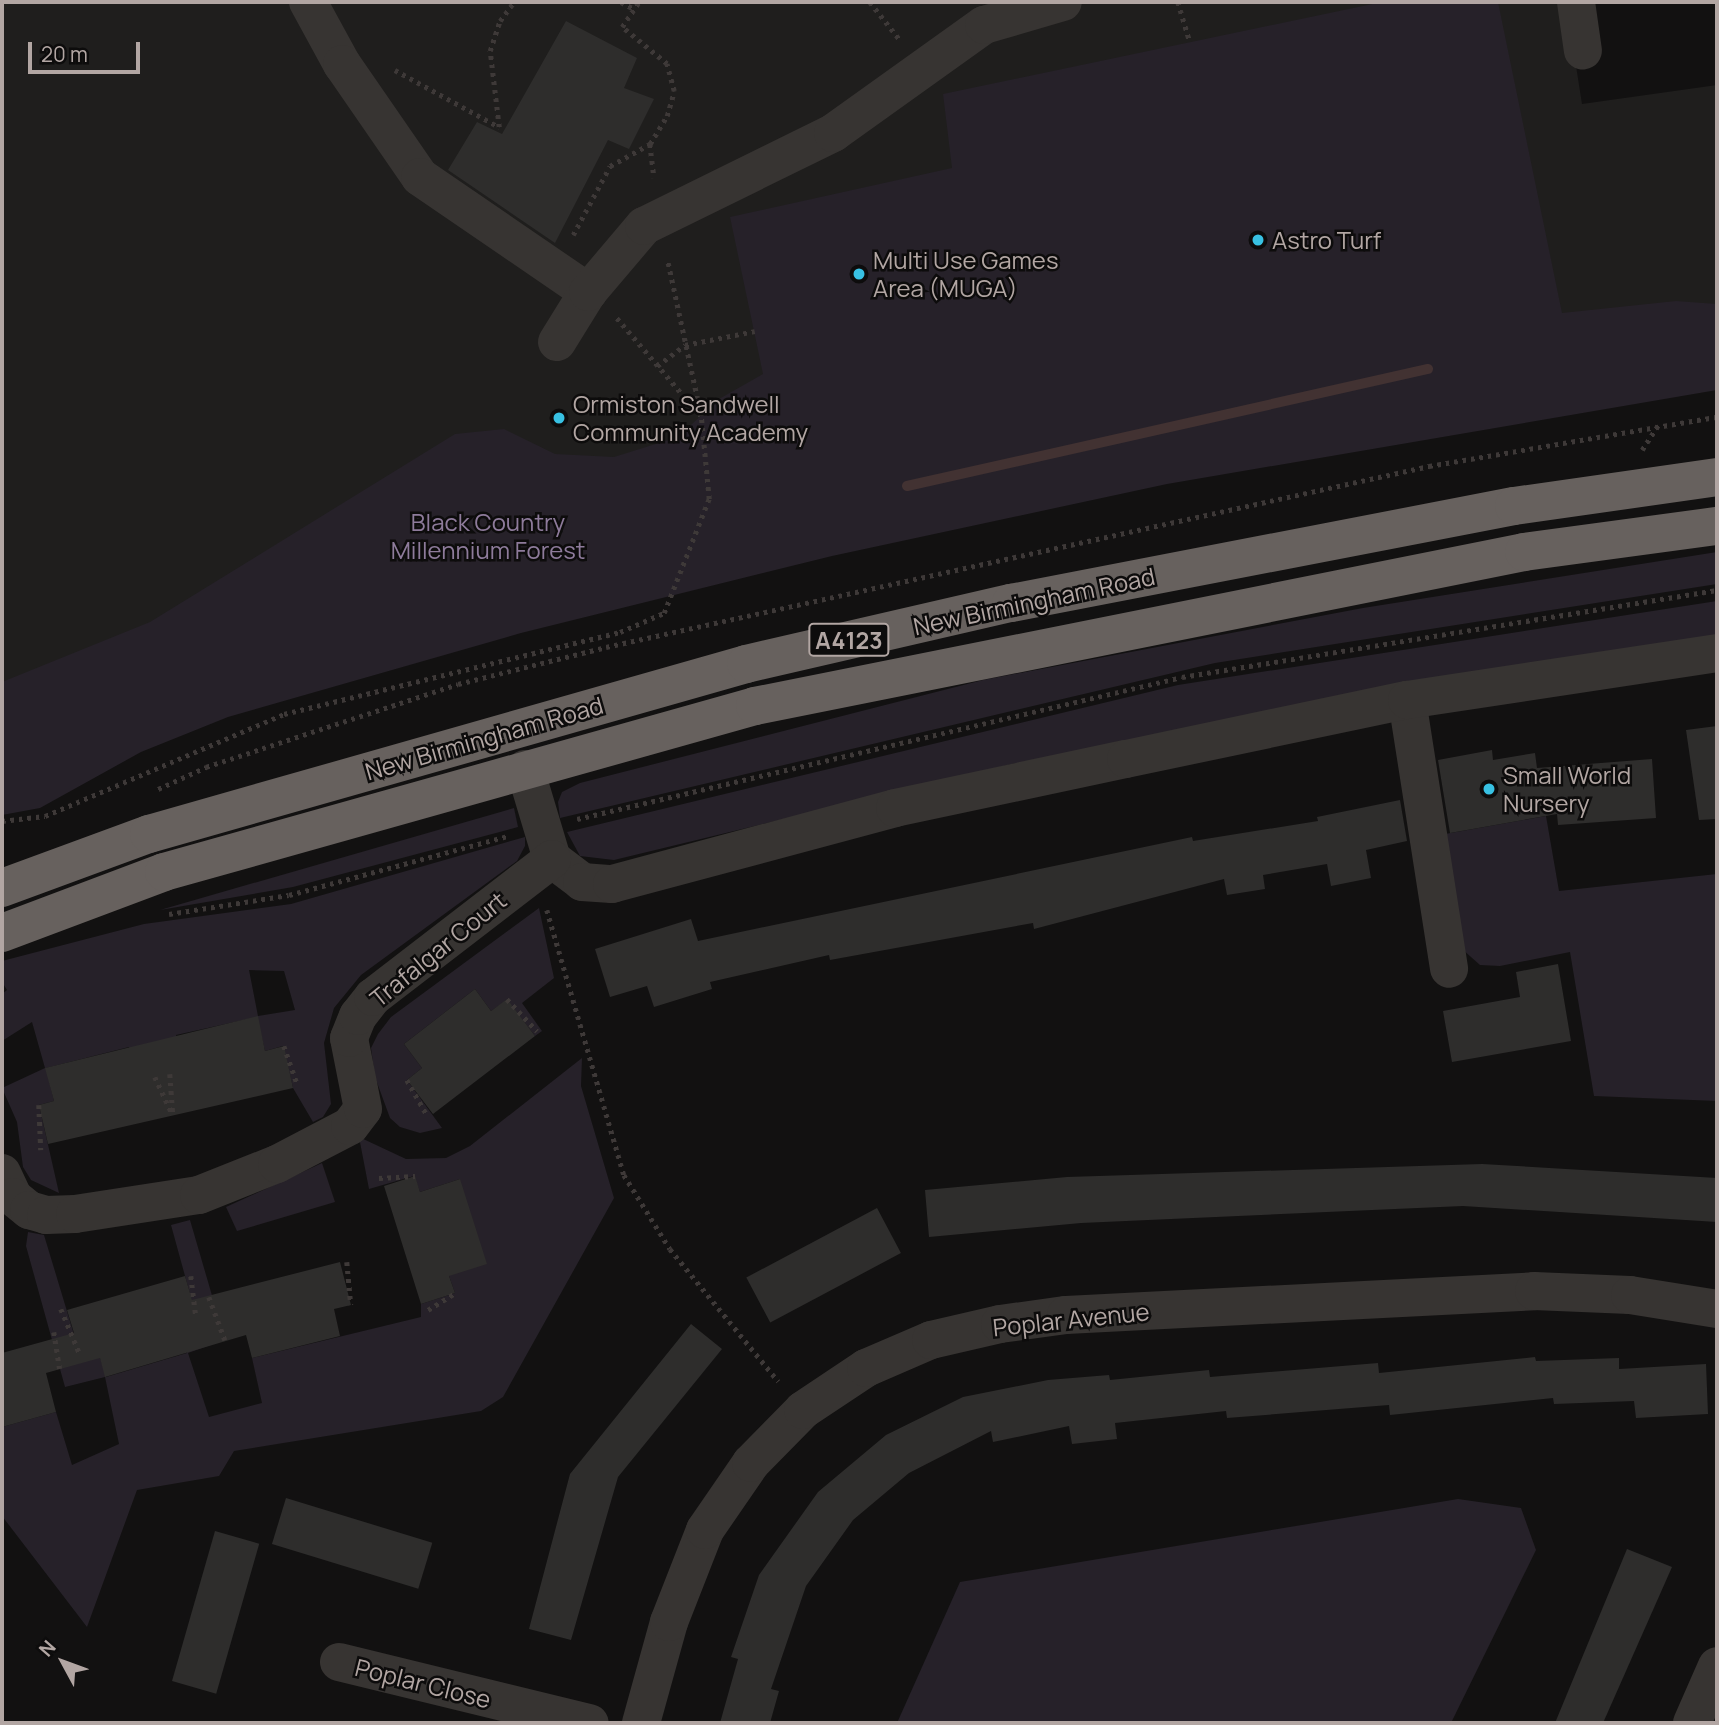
<!DOCTYPE html>
<style>
body{margin:0}
#map{position:relative;width:1719px;height:1725px;overflow:hidden;background:#121111;font-family:Manrope,sans-serif}
div>[style]{position:absolute}
[style*='--x']{left:calc(var(--x)*1px);top:calc(var(--y)*1px);width:calc(var(--w)*1px);rotate:calc(var(--a)*1deg)}
.built>*{inset:0;background:#1f1e1d}
.green>*{inset:0;background:#262129}
.stream>*{height:10px;margin:-5px;padding:0 5px;transform-origin:5px;border-radius:5px;background:#423232}
.building>*{inset:0;background:#2e2d2c;transform-origin:0 0}
.path>*{height:4.5px;margin-top:-2.25px;transform-origin:0;background:repeating-linear-gradient(90deg,#3e3938 0 3.5px,transparent 0 8.5px)}
.minor>*{height:38px;margin:-19px;padding:0 19px;transform-origin:19px;border-radius:19px;background:#373432}
.highway>*{height:38px;margin:-19px;padding:0 19px;transform-origin:19px;border-radius:19px;background:#67615e}
.dots>*{width:19px;height:19px;translate:-50% -50%;box-sizing:border-box;border:4px solid #0d0c0c;border-radius:50%}
span{translate:-50% -50%;white-space:nowrap;text-align:center;line-height:1.15;-webkit-text-stroke:5px #0d0c0c;paint-order:stroke}
.shield-label span{padding:2px 5px;background:#0d0c0c;border:2px solid;border-radius:5px;-webkit-text-stroke-width:0}
.shield-label{font-size:23px;color:#b2a6a3;font-weight:700}
.poi-label{font-size:24px;color:#b2a6a3}
.left{translate:0 -50%;text-align:left}
.park-label{font-size:24px;color:#8e7b9b}
.street-label{font-size:24px;color:#b2a6a3}
.frame{position:absolute;inset:0;border:4px solid #b2a6a3;pointer-events:none}
.north{position:absolute;left:28px;top:1627px;width:70px;height:70px;-webkit-text-stroke:5px #0d0c0c;paint-order:stroke;rotate:311deg;font-size:19px;font-weight:700;line-height:28px;text-align:center;color:#b2a6a3}
.north::after{content:'';display:block;margin:auto;width:24px;height:32px;background:#b2a6a3;clip-path:polygon(50% 0,100% 100%,50% 72%,0 100%)}
.scale{position:absolute;left:28px;top:42px;width:112px;height:32px;box-sizing:border-box;border:4px solid #b2a6a3;border-top:0;padding-left:9px;font-size:21px;line-height:24px;white-space:nowrap;color:#b2a6a3;-webkit-text-stroke:5px #0d0c0c;paint-order:stroke}
</style>
<div id="map">
<div class="built">
<i style="clip-path:polygon(2px 2px,1566px 2px,1582px 104px,1717px 85px,1717px 356px,2px 716px)"></i>
</div>
<div class="green">
<i style="clip-path:polygon(1382px 2px,1498px 2px,1562px 313px,1676px 301px,1717px 304px,1717px 390px,1167px 484px,832px 556px,521px 633px,228px 717px,141px 752px,40px 808px,2px 815px,2px 682px,150px 622px,455px 434px,504px 429px,555px 454px,614px 457px,678px 437px,719px 399px,763px 374px,730px 217px,952px 168px,943px 94px)"></i>
<i style="clip-path:polygon(1717px 552px,1717px 584px,1215px 663px,560px 818px,558px 802px,562px 792px,580px 783px,983px 680px,1363px 608px)"></i>
<i style="clip-path:polygon(1717px 601px,1717px 642px,1012px 764px,614px 860px,580px 856px,567px 832px,1178px 685px)"></i>
<i style="clip-path:polygon(514px 808px,518px 827px,293px 887px,160px 910px)"></i>
<i style="clip-path:polygon(1546px 816px,1559px 891px,1717px 874px,1717px 1101px,1594px 1096px,1570px 952px,1500px 966px,1480px 965px,1462px 949px,1445px 834px)"></i>
<i style="clip-path:polygon(evenodd,525px 837px,525px 846px,517px 861px,361px 975px,334px 1008px,324px 1043px,331px 1104px,323px 1117px,313px 1122px,293px 1088px,283px 1046px,265px 1051px,257px 1017px,176px 1035px,184px 1071px,138px 1081px,129px 1047px,46px 1068px,54px 1101px,39px 1105px,59px 1193px,31px 1180px,23px 1167px,17px 1122px,2px 1088px,45px 1068px,32px 1022px,2px 1041px,2px 994px,7px 990px,2px 982px,2px 961px,144px 924px,291px 904px,525px 837px,249px 970px,284px 971px,295px 1010px,258px 1016px,249px 970px)"></i>
<i style="clip-path:polygon(539px 908px,554px 978px,522px 1003px,542px 1031px,535px 1036px,507px 1000px,491px 1011px,475px 989px,404px 1044px,422px 1068px,407px 1080px,442px 1128px,420px 1133px,400px 1127px,390px 1118px,375px 1077px,371px 1048px,378px 1034px,391px 1017px)"></i>
<i style="clip-path:polygon(582px 1058px,581px 1086px,614px 1198px,503px 1397px,481px 1411px,234px 1451px,219px 1476px,137px 1490px,87px 1627px,2px 1516px,2px 1427px,56px 1412px,72px 1465px,119px 1444px,105px 1377px,65px 1387px,26px 1246px,28px 1232px,44px 1235px,79px 1351px,97px 1347px,106px 1377px,187px 1353px,179px 1322px,196px 1316px,171px 1225px,190px 1220px,225px 1340px,188px 1353px,209px 1417px,262px 1403px,252px 1358px,421px 1317px,421px 1304px,455px 1293px,449px 1276px,460px 1179px,420px 1192px,414px 1176px,369px 1189px,359px 1137px,406px 1159px,446px 1158px,470px 1146px)"></i>
<i style="clip-path:polygon(322px 1163px,335px 1202px,237px 1231px,226px 1207px)"></i>
<i style="clip-path:polygon(1458px 1499px,1521px 1508px,1536px 1550px,1451px 1723px,897px 1723px,960px 1582px)"></i>
</div>
<div class="stream">
<i style="--x:907;--y:486;--w:534;--a:-12.66"></i>
</div>
<div class="building">
<i style="clip-path:polygon(566px 21px,637px 58px,624px 88px,654px 99px,629px 149px,608px 140px,555px 243px,448px 170px,477px 122px,502px 134px)"></i>
<i style="clip-path:polygon(1717px 726px,1717px 819px,1699px 820px,1686px 730px)"></i>
<i style="clip-path:polygon(1492px 750px,1493px 760px,1535px 753px,1537px 768px,1652px 759px,1656px 818px,1558px 825px,1557px 814px,1450px 833px,1438px 760px)"></i>
<i style="clip-path:polygon(1400px 800px,1407px 841px,1366px 850px,1371px 878px,1331px 886px,1327px 864px,1263px 875px,1265px 889px,1227px 895px,1224px 879px,1034px 929px,1033px 923px,830px 960px,829px 955px,710px 982px,712px 989px,654px 1007px,647px 986px,610px 997px,595px 949px,691px 919px,698px 941px,1192px 837px,1193px 841px,1318px 821px,1317px 817px)"></i>
<i style="clip-path:polygon(1558px 964px,1571px 1041px,1452px 1062px,1443px 1011px,1520px 997px,1516px 972px)"></i>
<i style="clip-path:polygon(475px 989px,491px 1011px,507px 999px,535px 1036px,433px 1114px,407px 1080px,422px 1068px,404px 1044px)"></i>
<i style="clip-path:polygon(258px 1016px,265px 1051px,284px 1046px,293px 1088px,48px 1144px,39px 1105px,54px 1101px,45px 1068px)"></i>
<i style="clip-path:polygon(1482px 1164px,1717px 1178px,1717px 1222px,1463px 1206px,1081px 1223px,929px 1237px,925px 1190px,1067px 1177px)"></i>
<i style="clip-path:polygon(415px 1176px,420px 1192px,460px 1179px,487px 1264px,449px 1276px,455px 1293px,421px 1304px,384px 1186px)"></i>
<i style="left:877px;top:1208px;width:51px;height:148px;rotate:62deg"></i>
<i style="clip-path:polygon(340px 1262px,351px 1305px,334px 1309px,340px 1336px,252px 1358px,246px 1335px,105px 1377px,100px 1358px,46px 1373px,56px 1412px,2px 1427px,2px 1353px,74px 1333px,67px 1310px,185px 1276px,192px 1300px)"></i>
<i style="clip-path:polygon(691px 1324px,722px 1349px,618px 1477px,571px 1640px,529px 1629px,570px 1474px)"></i>
<i style="clip-path:polygon(1535px 1357px,1536px 1361px,1619px 1358px,1619px 1369px,1706px 1364px,1708px 1414px,1636px 1418px,1634px 1401px,1554px 1404px,1553px 1398px,1390px 1415px,1389px 1405px,1227px 1418px,1226px 1411px,1115px 1423px,1117px 1439px,1072px 1444px,1069px 1426px,993px 1442px,991px 1431px,909px 1473px,853px 1520px,806px 1586px,771px 1689px,779px 1691px,770px 1723px,720px 1723px,738px 1659px,731px 1657px,759px 1575px,818px 1492px,886px 1435px,963px 1397px,1048px 1380px,1109px 1375px,1110px 1380px,1209px 1370px,1210px 1377px,1378px 1363px,1379px 1373px)"></i>
<i style="left:286px;top:1498px;width:153px;height:48px;rotate:17deg"></i>
<i style="left:215px;top:1531px;width:46px;height:156px;rotate:16deg"></i>
<i style="clip-path:polygon(1627px 1549px,1672px 1567px,1603px 1723px,1555px 1723px)"></i>
</div>
<div class="path">
<i style="--x:621;--y:2;--w:15;--a:28"></i>
<i style="--x:870;--y:2;--w:48;--a:51.7"></i>
<i style="--x:1178;--y:2;--w:42;--a:73.3"></i>
<i style="--x:395;--y:70;--w:119;--a:28.7"></i>
<i style="--x:499;--y:127;--w:77;--a:-96.8"></i>
<i style="--x:490;--y:51;--w:32;--a:-72"></i>
<i style="--x:500;--y:21;--w:24;--a:-54"></i>
<i style="--x:650;--y:144;--w:34;--a:83"></i>
<i style="--x:573;--y:235;--w:78;--a:-61.8"></i>
<i style="--x:610;--y:166;--w:46;--a:-28.8"></i>
<i style="--x:650;--y:144;--w:33;--a:-59"></i>
<i style="--x:667;--y:116;--w:26;--a:-74"></i>
<i style="--x:674;--y:91;--w:28;--a:-105"></i>
<i style="--x:667;--y:64;--w:58;--a:-140.6"></i>
<i style="--x:622;--y:27;--w:30;--a:-56"></i>
<i style="--x:617;--y:318;--w:128;--a:49.4"></i>
<i style="--x:657;--y:366;--w:35;--a:-37"></i>
<i style="--x:685;--y:345;--w:71;--a:-11.3"></i>
<i style="--x:1642;--y:450;--w:30;--a:-57"></i>
<i style="--x:158;--y:789;--w:53;--a:-24.6"></i>
<i style="--x:206;--y:767;--w:265;--a:-18.2"></i>
<i style="--x:458;--y:684;--w:153;--a:-14"></i>
<i style="--x:606;--y:647;--w:843;--a:-12.4"></i>
<i style="--x:1429;--y:466;--w:292;--a:-9.7"></i>
<i style="--x:577;--y:819;--w:621;--a:-13.21"></i>
<i style="--x:1182;--y:677;--w:542;--a:-9.24"></i>
<i style="--x:2;--y:821;--w:43;--a:-6.6"></i>
<i style="--x:45;--y:816;--w:260;--a:-23.1"></i>
<i style="--x:284;--y:714;--w:346;--a:-13.7"></i>
<i style="--x:620;--y:632;--w:48;--a:-23.4"></i>
<i style="--x:664;--y:613;--w:123;--a:-68.5"></i>
<i style="--x:709;--y:499;--w:83;--a:-95.5"></i>
<i style="--x:701;--y:416;--w:161;--a:-102.2"></i>
<i style="--x:547;--y:910;--w:276;--a:73.8"></i>
<i style="--x:624;--y:1175;--w:87;--a:58.1"></i>
<i style="--x:670;--y:1249;--w:171;--a:50.7"></i>
<i style="--x:169;--y:914;--w:121;--a:-9"></i>
<i style="--x:289;--y:895;--w:227;--a:-15.1"></i>
<i style="--x:507;--y:999;--w:44;--a:46.8"></i>
<i style="--x:284;--y:1046;--w:42;--a:70.7"></i>
<i style="--x:170;--y:1074;--w:41;--a:85.8"></i>
<i style="--x:155;--y:1077;--w:38;--a:65"></i>
<i style="--x:407;--y:1080;--w:40;--a:60.3"></i>
<i style="--x:39;--y:1105;--w:45;--a:87.5"></i>
<i style="--x:379;--y:1178;--w:36;--a:-3"></i>
<i style="--x:347;--y:1262;--w:43;--a:84.7"></i>
<i style="--x:191;--y:1276;--w:41;--a:83"></i>
<i style="--x:209;--y:1297;--w:46;--a:69.6"></i>
<i style="--x:61;--y:1309;--w:47;--a:67.3"></i>
<i style="--x:428;--y:1310;--w:32;--a:-32"></i>
<i style="--x:54;--y:1332;--w:37;--a:81"></i>
</div>
<div class="minor">
<i style="--x:308;--y:2;--w:71;--a:61.3"></i>
<i style="--x:342;--y:64;--w:137;--a:55.4"></i>
<i style="--x:420;--y:177;--w:204;--a:34.4"></i>
<i style="--x:1576;--y:2;--w:49;--a:81.9"></i>
<i style="--x:557;--y:342;--w:59;--a:-58.2"></i>
<i style="--x:588;--y:292;--w:87;--a:-49.7"></i>
<i style="--x:644;--y:226;--w:211;--a:-26.2"></i>
<i style="--x:833;--y:133;--w:186;--a:-35.6"></i>
<i style="--x:984;--y:25;--w:82;--a:-16.2"></i>
<i style="--x:1407;--y:700;--w:272;--a:81.1"></i>
<i style="--x:525;--y:769;--w:94;--a:73.3"></i>
<i style="--x:552;--y:859;--w:38;--a:37"></i>
<i style="--x:582;--y:882;--w:30;--a:4"></i>
<i style="--x:612;--y:884;--w:293;--a:-15"></i>
<i style="--x:895;--y:808;--w:236;--a:-12"></i>
<i style="--x:1126;--y:759;--w:287;--a:-11.9"></i>
<i style="--x:1407;--y:700;--w:314;--a:-8.6"></i>
<i style="--x:2;--y:1173;--w:26;--a:65"></i>
<i style="--x:13;--y:1197;--w:21;--a:39"></i>
<i style="--x:29;--y:1210;--w:18;--a:16"></i>
<i style="--x:46;--y:1215;--w:29;--a:-2"></i>
<i style="--x:75;--y:1214;--w:125;--a:-8.7"></i>
<i style="--x:199;--y:1195;--w:84;--a:-21.7"></i>
<i style="--x:277;--y:1164;--w:82;--a:-27.5"></i>
<i style="--x:350;--y:1126;--w:21;--a:-53"></i>
<i style="--x:363;--y:1109;--w:72;--a:-101.2"></i>
<i style="--x:349;--y:1038;--w:24;--a:-68"></i>
<i style="--x:358;--y:1016;--w:24;--a:-52"></i>
<i style="--x:373;--y:997;--w:226;--a:-37.6"></i>
<i style="--x:339;--y:1662;--w:258;--a:13.7"></i>
<i style="--x:641;--y:1723;--w:105;--a:-74.5"></i>
<i style="--x:669;--y:1622;--w:99;--a:-68.6"></i>
<i style="--x:705;--y:1530;--w:81;--a:-55.5"></i>
<i style="--x:751;--y:1463;--w:74;--a:-45.5"></i>
<i style="--x:803;--y:1410;--w:76;--a:-33.7"></i>
<i style="--x:866;--y:1368;--w:71;--a:-23.3"></i>
<i style="--x:931;--y:1340;--w:71;--a:-13.1"></i>
<i style="--x:1000;--y:1324;--w:67;--a:-7.8"></i>
<i style="--x:1066;--y:1315;--w:469;--a:-2.9"></i>
<i style="--x:1534;--y:1291;--w:96;--a:2.4"></i>
<i style="--x:1630;--y:1295;--w:88;--a:9.1"></i>
<i style="--x:1692;--y:1723;--w:62;--a:-66.3"></i>
</div>
<div class="highway">
<i style="--x:2;--y:888;--w:157;--a:-20.2"></i>
<i style="--x:149;--y:834;--w:621;--a:-15.89"></i>
<i style="--x:746;--y:664;--w:272;--a:-13"></i>
<i style="--x:1011;--y:603;--w:512;--a:-10.92"></i>
<i style="--x:1514;--y:506;--w:205;--a:-8.1"></i>
<i style="--x:2;--y:933;--w:173;--a:-20.6"></i>
<i style="--x:164;--y:872;--w:614;--a:-15.69"></i>
<i style="--x:755;--y:706;--w:784;--a:-11.32"></i>
<i style="--x:1524;--y:552;--w:195;--a:-7.7"></i>
</div>
<div class="dots">
<i style="left:1258px;top:240px;background:#38c1e3"></i>
<i style="left:859px;top:274px;background:#38c1e3"></i>
<i style="left:559px;top:418px;background:#38c1e3"></i>
<i style="left:1489px;top:789px;background:#38c1e3"></i>
</div>
<div class="shield-label">
<span style="left:849px;top:640px">A4123</span>
</div>
<div class="poi-label">
<span class="left" style="left:1272px;top:240px">Astro Turf</span>
<span class="left" style="left:873px;top:274px">Multi Use Games<br>Area (MUGA)</span>
<span class="left" style="left:573px;top:418px">Ormiston Sandwell<br>Community Academy</span>
<span class="left" style="left:1503px;top:789px">Small World<br>Nursery</span>
</div>
<div class="park-label">
<span style="left:488px;top:536px">Black Country<br>Millennium Forest</span>
</div>
<div class="street-label">
<span style="left:1034px;top:601px;rotate:-12deg">New Birmingham Road</span>
<span style="left:484px;top:738px;rotate:-16deg">New Birmingham Road</span>
<span style="left:438px;top:949px;rotate:-39deg">Trafalgar Court</span>
<span style="left:1071px;top:1319px;rotate:-6deg">Poplar Avenue</span>
<span style="left:423px;top:1683px;rotate:14deg">Poplar Close</span>
</div>
<div class="frame"></div>
<div class="north">N</div>
<div class="scale">20 m</div>
</div>
